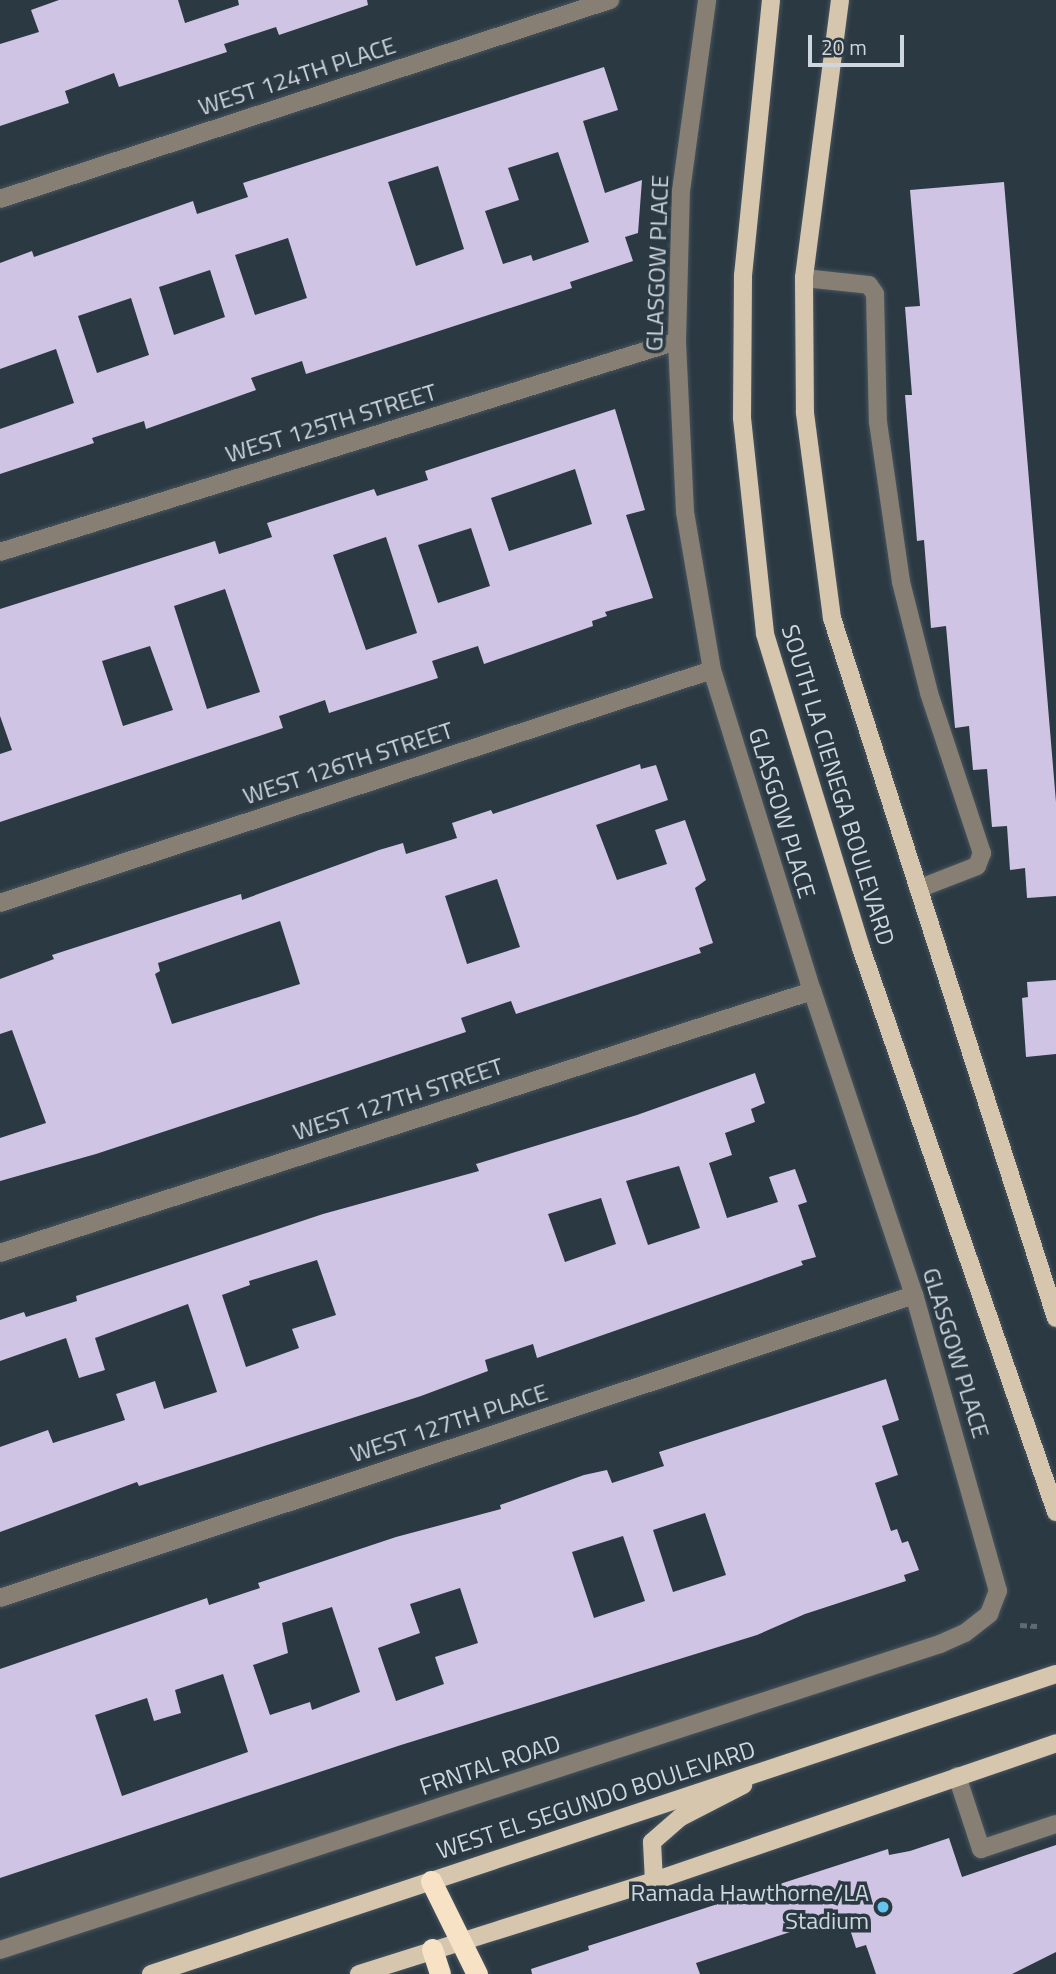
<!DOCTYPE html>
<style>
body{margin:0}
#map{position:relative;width:1056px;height:1974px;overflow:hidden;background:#2b3943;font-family:"Titillium Web",sans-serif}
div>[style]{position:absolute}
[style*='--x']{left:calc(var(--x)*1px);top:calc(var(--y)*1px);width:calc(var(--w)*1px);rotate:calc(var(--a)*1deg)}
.building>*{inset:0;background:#d0c4e4}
.path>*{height:4.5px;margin-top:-2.25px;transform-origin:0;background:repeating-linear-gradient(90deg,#5f6b74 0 7px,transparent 0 10.5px)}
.roads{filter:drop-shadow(0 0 2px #48555f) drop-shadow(0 0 2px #48555f)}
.minor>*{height:18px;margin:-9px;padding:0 9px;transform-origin:9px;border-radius:9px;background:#877f73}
.major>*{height:18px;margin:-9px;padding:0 9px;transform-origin:9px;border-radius:9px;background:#d7c6ae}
.highway>*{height:21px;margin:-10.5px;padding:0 10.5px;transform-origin:10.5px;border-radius:10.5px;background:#f7e2c5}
.dots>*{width:19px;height:19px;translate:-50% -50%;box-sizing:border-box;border:4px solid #2b3943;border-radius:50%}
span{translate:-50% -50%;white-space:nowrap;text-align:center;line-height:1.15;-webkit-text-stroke:7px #2b3943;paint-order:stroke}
.street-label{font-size:24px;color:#ced7de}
.poi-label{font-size:24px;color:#ced7de}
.right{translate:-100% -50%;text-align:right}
.scale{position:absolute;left:808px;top:35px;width:96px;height:32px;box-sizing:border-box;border:4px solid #ced7de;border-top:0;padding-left:9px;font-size:21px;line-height:24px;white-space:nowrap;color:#ced7de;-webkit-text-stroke:5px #2b3943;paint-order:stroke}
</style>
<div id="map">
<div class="building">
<i style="clip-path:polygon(59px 0,178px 0,185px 23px,239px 5px,238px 0,367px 0,368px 5px,279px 35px,276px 27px,224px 44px,227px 52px,119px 87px,114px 73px,65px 91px,69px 103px,0 126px,0 44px,39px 32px,31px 10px)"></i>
<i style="clip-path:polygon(evenodd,604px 67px,618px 110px,583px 121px,605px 193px,642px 180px,638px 233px,625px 237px,633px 261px,570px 282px,572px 288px,306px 374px,302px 361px,251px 378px,256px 390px,146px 429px,144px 421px,92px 438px,94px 443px,0 474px,0 429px,74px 403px,56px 349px,0 369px,0 263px,32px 251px,34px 257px,193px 201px,197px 214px,248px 197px,243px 183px,604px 67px,558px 152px,589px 242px,533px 261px,531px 255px,503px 264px,485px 211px,519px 200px,508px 168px,558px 152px,604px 67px,438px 166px,464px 249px,416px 266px,388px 182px,438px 166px,604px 67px,288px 238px,307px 298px,255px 315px,235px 255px,288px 238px,604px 67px,210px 270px,225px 317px,174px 335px,159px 287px,210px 270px,604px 67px,131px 298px,149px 355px,97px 373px,78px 316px,131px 298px)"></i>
<i style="clip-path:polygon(1004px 182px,1056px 802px,1056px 896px,1027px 898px,1025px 868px,1010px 870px,1007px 826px,992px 827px,987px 769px,973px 770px,969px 726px,955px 728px,946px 626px,931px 628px,924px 540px,917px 541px,905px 395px,912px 395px,905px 307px,920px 306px,910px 190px)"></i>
<i style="clip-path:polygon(evenodd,615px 409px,645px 510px,626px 515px,653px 598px,605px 612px,607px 616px,592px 621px,593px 626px,484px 664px,478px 646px,432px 661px,438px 678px,329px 713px,325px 700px,279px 716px,283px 728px,0 822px,0 754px,12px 750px,0 716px,0 609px,215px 541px,219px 554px,272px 537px,267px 523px,374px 489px,377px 496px,428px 480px,425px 471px,615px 409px,575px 469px,592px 524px,509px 551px,491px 498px,575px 469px,615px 409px,471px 528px,490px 586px,438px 603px,418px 545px,471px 528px,615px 409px,386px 537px,417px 633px,366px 650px,333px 555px,386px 537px,615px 409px,225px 589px,260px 692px,207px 709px,174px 606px,225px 589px,615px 409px,150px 646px,173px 710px,123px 726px,102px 661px,150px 646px)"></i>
<i style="clip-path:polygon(evenodd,640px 764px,641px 769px,656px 765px,668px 800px,596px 825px,617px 880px,667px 864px,655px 830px,685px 820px,706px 880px,695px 888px,713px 943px,699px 948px,701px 953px,516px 1014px,511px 1001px,461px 1018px,466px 1032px,96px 1154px,0 1181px,0 1138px,46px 1123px,12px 1030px,0 1034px,0 979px,54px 959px,52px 955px,241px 894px,242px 900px,379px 850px,403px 843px,406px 854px,457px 838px,452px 823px,491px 810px,493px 814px,640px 764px,497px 879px,520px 947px,467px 964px,445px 896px,497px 879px,640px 764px,280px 921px,300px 984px,172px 1024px,155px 974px,160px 971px,158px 963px,280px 921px)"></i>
<i style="clip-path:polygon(1056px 980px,1056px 1054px,1026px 1057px,1022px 998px,1028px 997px,1027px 982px)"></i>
<i style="clip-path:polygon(evenodd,755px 1073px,765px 1103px,751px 1109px,755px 1122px,725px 1133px,732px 1155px,709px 1163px,727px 1218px,778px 1202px,769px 1177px,795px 1169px,807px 1202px,798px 1205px,816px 1257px,801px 1261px,803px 1265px,537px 1358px,533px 1344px,485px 1360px,488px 1371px,421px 1396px,139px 1486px,137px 1482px,0 1532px,0 1447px,48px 1430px,53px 1443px,125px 1420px,116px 1394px,155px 1381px,164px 1409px,217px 1392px,188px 1304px,95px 1338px,105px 1370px,79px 1378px,66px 1338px,0 1361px,0 1320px,24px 1312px,26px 1317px,77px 1301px,76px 1296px,323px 1214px,479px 1171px,476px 1164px,637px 1115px,755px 1073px,679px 1166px,700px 1228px,648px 1245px,626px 1181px,679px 1166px,755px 1073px,601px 1198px,616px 1244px,565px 1262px,548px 1214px,601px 1198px,755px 1073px,317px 1260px,336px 1315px,292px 1329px,299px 1348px,246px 1367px,222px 1295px,250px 1285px,249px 1281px,317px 1260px)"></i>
<i style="clip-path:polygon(evenodd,886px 1379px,899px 1420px,882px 1426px,898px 1475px,875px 1483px,891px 1531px,897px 1529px,902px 1543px,908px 1541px,919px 1570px,904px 1575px,906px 1581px,805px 1614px,757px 1635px,401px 1745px,0 1878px,0 1669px,207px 1598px,209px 1605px,260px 1588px,258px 1583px,396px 1537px,501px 1509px,500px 1505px,584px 1475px,607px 1470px,612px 1483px,664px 1466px,659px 1452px,886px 1379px,705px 1513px,726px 1575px,673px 1592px,653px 1530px,705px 1513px,886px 1379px,623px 1536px,645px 1601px,594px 1618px,572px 1552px,623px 1536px,886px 1379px,460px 1588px,478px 1643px,435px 1657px,444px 1684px,396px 1701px,378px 1648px,420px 1633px,410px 1604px,460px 1588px,886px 1379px,332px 1607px,360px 1692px,312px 1710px,310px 1702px,270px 1715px,253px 1665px,288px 1653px,282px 1623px,332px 1607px,886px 1379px,223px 1674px,248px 1752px,122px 1796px,95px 1715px,147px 1698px,154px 1721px,181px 1713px,175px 1690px,223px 1674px)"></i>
<i style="clip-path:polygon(949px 1838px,962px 1877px,1056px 1845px,1056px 1952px,1012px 1974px,876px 1974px,866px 1945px,856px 1948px,845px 1914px,696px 1963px,700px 1974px,532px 1974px,531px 1969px,589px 1950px,588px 1946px,888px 1849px,889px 1855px,910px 1851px)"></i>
</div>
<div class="path">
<i style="--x:1020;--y:1625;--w:17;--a:3"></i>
</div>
<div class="roads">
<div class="minor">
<i style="--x:0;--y:199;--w:642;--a:-18.07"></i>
<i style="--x:804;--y:278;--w:65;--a:6.1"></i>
<i style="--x:869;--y:285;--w:11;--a:56"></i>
<i style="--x:875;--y:294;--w:128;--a:88.7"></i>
<i style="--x:878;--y:422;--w:162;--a:81.8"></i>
<i style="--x:901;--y:582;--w:114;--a:75.8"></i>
<i style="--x:929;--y:693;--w:169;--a:71.7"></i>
<i style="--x:982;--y:853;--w:14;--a:111"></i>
<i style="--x:977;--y:866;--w:63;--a:158.7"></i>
<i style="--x:0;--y:552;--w:709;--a:-17.31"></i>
<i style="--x:0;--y:903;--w:749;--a:-18.12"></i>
<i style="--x:0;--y:1253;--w:853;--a:-17.88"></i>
<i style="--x:0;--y:1598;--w:963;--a:-18.34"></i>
<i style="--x:957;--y:1776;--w:77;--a:71.8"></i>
<i style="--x:981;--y:1849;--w:79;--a:-18.4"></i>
<i style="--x:0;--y:1950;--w:989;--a:-18.03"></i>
<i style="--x:940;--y:1644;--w:27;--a:-24"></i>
<i style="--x:965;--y:1633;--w:31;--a:-38"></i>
<i style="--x:989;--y:1614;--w:25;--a:-69"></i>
<i style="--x:998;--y:1591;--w:308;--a:-105.8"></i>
<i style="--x:914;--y:1295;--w:321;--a:-108.5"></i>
<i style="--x:812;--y:991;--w:336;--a:-107.3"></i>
<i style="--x:712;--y:670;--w:160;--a:-99.7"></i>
<i style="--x:685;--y:512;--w:171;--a:-92.7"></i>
<i style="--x:677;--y:341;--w:150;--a:-88.5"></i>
<i style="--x:681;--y:191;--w:193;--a:-82.2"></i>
</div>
<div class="major">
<i style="--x:771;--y:0;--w:276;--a:95.8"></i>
<i style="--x:743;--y:275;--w:143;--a:90.4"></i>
<i style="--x:742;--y:418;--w:217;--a:83.9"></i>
<i style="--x:765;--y:634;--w:328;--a:73"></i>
<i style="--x:861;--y:948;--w:597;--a:70.93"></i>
<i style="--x:840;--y:0;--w:280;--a:97.4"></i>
<i style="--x:804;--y:278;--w:135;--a:89.6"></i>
<i style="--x:805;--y:413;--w:207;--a:82.5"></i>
<i style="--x:832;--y:618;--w:735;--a:72.26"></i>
<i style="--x:654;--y:1881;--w:39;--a:-93"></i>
<i style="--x:652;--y:1842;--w:38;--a:-41"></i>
<i style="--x:681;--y:1817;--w:70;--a:-27.3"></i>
<i style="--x:151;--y:1974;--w:953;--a:-18.34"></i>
<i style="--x:359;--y:1974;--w:309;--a:-17.5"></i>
<i style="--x:654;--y:1881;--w:425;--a:-18.9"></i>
</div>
<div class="highway">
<i style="--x:431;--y:1881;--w:104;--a:63.7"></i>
<i style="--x:432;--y:1949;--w:26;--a:72"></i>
</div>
</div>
<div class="dots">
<i style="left:883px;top:1907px;background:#64c5ee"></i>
</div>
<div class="street-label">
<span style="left:297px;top:76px;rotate:-18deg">WEST 124TH PLACE</span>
<span style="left:657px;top:263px;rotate:-88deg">GLASGOW PLACE</span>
<span style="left:331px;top:423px;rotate:-17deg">WEST 125TH STREET</span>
<span style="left:348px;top:763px;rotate:-18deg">WEST 126TH STREET</span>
<span style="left:838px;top:785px;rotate:73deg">SOUTH LA CIENEGA BOULEVARD</span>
<span style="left:782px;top:813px;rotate:73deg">GLASGOW PLACE</span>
<span style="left:398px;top:1099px;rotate:-18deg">WEST 127TH STREET</span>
<span style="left:956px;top:1353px;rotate:73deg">GLASGOW PLACE</span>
<span style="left:449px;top:1423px;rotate:-18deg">WEST 127TH PLACE</span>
<span style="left:490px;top:1765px;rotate:-18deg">FRNTAL ROAD</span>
<span style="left:596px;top:1800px;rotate:-18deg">WEST EL SEGUNDO BOULEVARD</span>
</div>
<div class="poi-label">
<span class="right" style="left:869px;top:1907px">Ramada Hawthorne/LA<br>Stadium</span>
</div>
<div class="scale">20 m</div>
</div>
